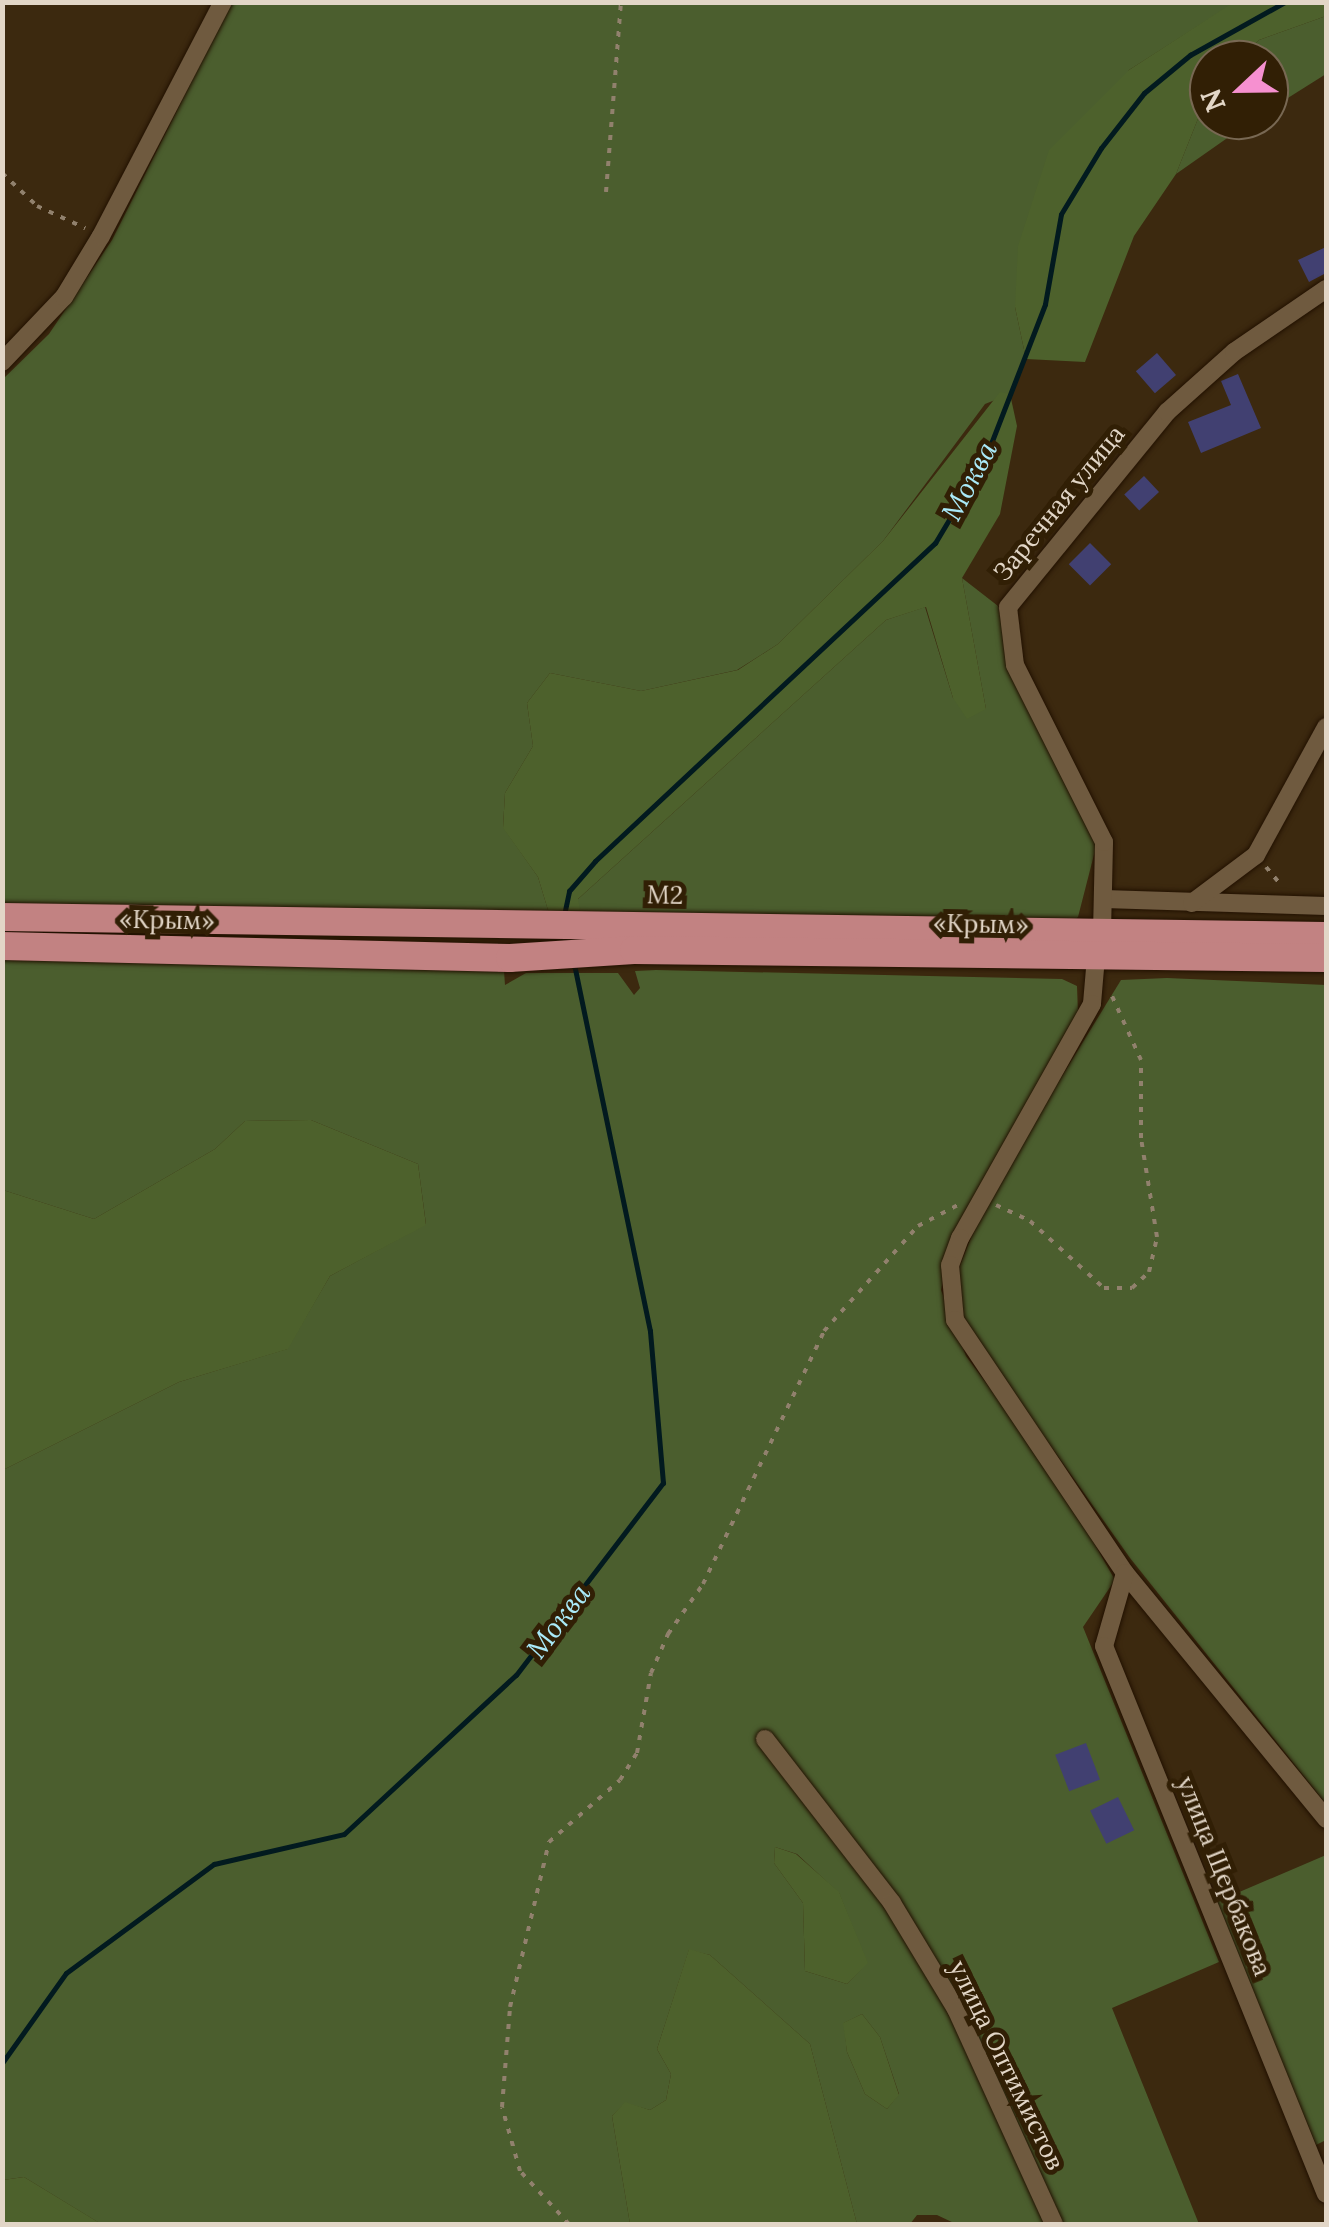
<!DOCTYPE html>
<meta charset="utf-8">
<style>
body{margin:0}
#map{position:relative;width:1329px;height:2227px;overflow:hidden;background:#3c290f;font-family:Lora,serif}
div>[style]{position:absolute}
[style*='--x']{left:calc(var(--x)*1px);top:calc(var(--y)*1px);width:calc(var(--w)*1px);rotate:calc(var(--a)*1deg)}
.green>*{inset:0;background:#4b5e2e}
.forest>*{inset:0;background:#4d612c}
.stream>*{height:5px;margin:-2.5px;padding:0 2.5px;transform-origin:2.5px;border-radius:2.5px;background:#021a1f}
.building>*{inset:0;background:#414071;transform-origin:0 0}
.path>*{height:4px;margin-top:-2px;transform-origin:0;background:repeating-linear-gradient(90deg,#91816d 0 5px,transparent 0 13px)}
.roads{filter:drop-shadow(0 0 2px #210) drop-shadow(0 0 2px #210)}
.minor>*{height:18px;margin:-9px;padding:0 9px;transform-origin:9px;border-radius:9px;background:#6f5a3f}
.trunk>*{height:28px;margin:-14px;padding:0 14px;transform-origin:14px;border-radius:14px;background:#c28282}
span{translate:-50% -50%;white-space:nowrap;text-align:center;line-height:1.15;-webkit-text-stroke:10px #311f05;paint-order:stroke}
.street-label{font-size:25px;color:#e2d6c7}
.water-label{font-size:28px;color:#aaeaf9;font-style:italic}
.frame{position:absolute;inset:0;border:5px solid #e2d6c7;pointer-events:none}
.north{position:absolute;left:1189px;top:40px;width:100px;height:100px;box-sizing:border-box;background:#311f05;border:2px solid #786853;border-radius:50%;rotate:248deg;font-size:28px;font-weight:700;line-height:40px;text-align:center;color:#e2d6c7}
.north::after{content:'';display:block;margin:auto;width:35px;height:45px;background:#f690d0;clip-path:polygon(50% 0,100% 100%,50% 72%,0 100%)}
</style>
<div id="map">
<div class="green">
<i style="clip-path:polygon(231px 3px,1234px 3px,1129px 70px,1015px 307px,1026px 359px,1010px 394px,985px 404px,883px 541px,778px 644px,737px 670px,641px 691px,550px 673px,527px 703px,533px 746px,505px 793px,503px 827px,538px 877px,551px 920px,3px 917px,3px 379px,49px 334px,112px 240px)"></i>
<i style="clip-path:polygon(1326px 16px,1326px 74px,1269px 110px,1269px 60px,1238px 60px,1259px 40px)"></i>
<i style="clip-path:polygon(1209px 91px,1209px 120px,1253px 120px,1176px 174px)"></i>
<i style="clip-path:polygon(962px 578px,998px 606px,1012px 666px,1097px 843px,1078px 917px,1060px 930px,582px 921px,577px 900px,886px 620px,925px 607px,953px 698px,986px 709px)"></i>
<i style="clip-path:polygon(evenodd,3px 959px,504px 971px,505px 985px,526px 973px,618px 973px,634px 995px,640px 988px,635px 971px,656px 970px,1062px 979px,1077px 986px,1078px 1013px,953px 1234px,941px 1290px,966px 1356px,1057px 1478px,1115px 1580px,1083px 1627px,1219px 1962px,1112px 2008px,1199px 2224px,1059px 2224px,960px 2005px,897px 1899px,852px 1843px,846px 1849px,953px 2012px,1049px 2224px,956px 2224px,937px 2215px,917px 2215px,910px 2224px,857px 2224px,810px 2044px,710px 1955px,689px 1950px,657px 2049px,671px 2074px,666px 2100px,650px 2110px,625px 2103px,612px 2116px,630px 2224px,101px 2224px,24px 2177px,3px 2180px,3px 1470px,179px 1382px,287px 1349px,330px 1276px,426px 1224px,418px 1164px,311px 1120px,245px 1121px,215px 1149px,94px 1219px,3px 1190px,3px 959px,775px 1847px,797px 1854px,839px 1893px,867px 1963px,847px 1984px,805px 1971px,803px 1903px,774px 1863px,775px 1847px,3px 959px,862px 2014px,880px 2037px,899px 2094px,887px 2109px,865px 2094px,847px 2052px,844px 2023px,862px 2014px)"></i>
<i style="clip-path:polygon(1167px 978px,1326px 985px,1326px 1804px,1130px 1558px,962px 1321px,959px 1268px,986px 1200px,1121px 980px)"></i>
<i style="clip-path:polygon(1326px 1855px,1326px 2140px,1316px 2145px,1216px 1902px)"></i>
</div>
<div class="forest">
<i style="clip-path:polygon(1234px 2px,1326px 3px,1326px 16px,1259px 40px,1238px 60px,1209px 60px,1209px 91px,1176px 174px,1134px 236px,1085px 362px,1026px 359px,1015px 307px,1018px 246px,1049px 150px,1129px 70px)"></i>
<i style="clip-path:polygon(1000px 392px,1010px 394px,1017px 426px,1000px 514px,962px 578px,986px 709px,967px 719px,953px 698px,926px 607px,886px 620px,578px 899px,582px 921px,551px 920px,538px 877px,503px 828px,505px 793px,533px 746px,527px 703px,550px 673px,641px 691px,738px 670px,778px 644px,883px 541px)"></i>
<i style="clip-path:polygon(311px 1120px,418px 1164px,426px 1225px,330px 1276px,288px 1349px,179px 1382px,3px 1470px,3px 1190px,94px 1219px,215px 1149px,245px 1121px)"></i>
<i style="clip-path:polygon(775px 1847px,796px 1854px,839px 1892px,868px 1963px,847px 1984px,805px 1971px,803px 1903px,774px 1863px)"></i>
<i style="clip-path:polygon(689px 1949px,710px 1955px,810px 2044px,857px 2224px,630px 2224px,612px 2116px,625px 2102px,650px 2110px,666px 2100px,671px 2074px,657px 2049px)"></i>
<i style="clip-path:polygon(862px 2014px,880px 2037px,899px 2095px,887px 2109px,865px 2094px,847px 2052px,843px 2023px)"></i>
<i style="clip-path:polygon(24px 2177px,98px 2222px,101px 2224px,3px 2224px,3px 2180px)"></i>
</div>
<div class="stream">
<i style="--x:564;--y:915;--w:25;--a:-78"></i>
<i style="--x:569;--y:891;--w:40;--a:-49"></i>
<i style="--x:595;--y:861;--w:466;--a:-43.1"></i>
<i style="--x:935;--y:543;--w:98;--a:-59.2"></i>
<i style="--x:985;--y:459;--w:166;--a:-68.8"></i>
<i style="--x:1045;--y:304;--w:91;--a:-79.9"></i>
<i style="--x:1061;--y:214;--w:77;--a:-58.8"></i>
<i style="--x:1101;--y:148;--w:70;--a:-52"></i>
<i style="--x:1144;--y:93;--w:60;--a:-39.6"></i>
<i style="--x:1190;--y:55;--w:109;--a:-29.2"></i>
<i style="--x:2;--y:2063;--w:110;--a:-54.6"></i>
<i style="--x:66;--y:1973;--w:184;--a:-36.4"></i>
<i style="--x:214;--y:1864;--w:133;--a:-13"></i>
<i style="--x:344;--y:1834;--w:234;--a:-42.8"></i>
<i style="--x:516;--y:1675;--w:242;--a:-52.6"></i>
<i style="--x:663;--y:1483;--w:153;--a:-94.9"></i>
<i style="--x:650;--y:1331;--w:376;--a:-101.7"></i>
</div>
<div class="building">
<i style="clip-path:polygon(1326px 247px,1326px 273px,1309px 282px,1298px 260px)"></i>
<i style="left:1157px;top:353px;width:29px;height:28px;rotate:49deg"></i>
<i style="clip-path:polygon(1238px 374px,1261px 428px,1201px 453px,1188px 422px,1231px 405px,1221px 381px)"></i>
<i style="left:1144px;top:476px;width:22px;height:27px;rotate:47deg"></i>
<i style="left:1090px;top:543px;width:30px;height:30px;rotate:45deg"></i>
<i style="left:1086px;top:1743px;width:39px;height:33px;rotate:69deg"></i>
<i style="left:1118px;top:1797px;width:37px;height:31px;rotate:64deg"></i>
</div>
<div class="path">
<i style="--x:2;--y:173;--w:48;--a:43.3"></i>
<i style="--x:37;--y:206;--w:53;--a:24.6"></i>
<i style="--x:606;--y:192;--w:191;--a:-85.5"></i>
<i style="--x:1266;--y:867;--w:25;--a:50"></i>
<i style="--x:996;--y:1205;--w:38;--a:25"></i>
<i style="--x:1030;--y:1221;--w:100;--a:42.2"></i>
<i style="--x:1104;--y:1288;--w:28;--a:0"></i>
<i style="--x:1132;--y:1288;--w:23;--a:-43"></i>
<i style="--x:1149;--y:1272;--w:36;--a:-77"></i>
<i style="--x:1157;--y:1237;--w:100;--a:-99.2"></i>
<i style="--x:1141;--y:1138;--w:78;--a:-90"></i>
<i style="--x:1141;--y:1060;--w:72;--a:-114.4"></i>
<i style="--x:569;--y:2224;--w:72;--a:-132.8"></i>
<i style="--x:520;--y:2171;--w:66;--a:-105.7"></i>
<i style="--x:502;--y:2107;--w:100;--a:-85.4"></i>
<i style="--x:510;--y:2007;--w:170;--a:-76.7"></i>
<i style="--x:549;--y:1842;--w:94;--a:-41.1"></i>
<i style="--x:620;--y:1780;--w:32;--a:-58"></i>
<i style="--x:637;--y:1753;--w:81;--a:-80.1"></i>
<i style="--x:651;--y:1673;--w:43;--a:-66.4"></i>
<i style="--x:668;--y:1634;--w:61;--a:-55"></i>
<i style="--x:703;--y:1584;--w:280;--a:-64.4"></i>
<i style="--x:824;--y:1331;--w:141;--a:-48.2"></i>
<i style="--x:918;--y:1226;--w:45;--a:-27.7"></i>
</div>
<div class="roads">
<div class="minor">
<i style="--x:2;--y:362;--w:90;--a:-46.4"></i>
<i style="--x:64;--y:297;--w:71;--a:-58.8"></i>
<i style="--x:101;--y:236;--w:264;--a:-62.5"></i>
<i style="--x:1104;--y:899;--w:222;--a:1.8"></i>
<i style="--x:1192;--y:903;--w:80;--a:-36.9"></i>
<i style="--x:1256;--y:855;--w:146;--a:-61.3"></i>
<i style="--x:1102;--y:932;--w:90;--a:-88.7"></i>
<i style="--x:1104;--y:842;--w:198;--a:-116.7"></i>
<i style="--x:1015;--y:665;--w:58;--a:-96.9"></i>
<i style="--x:1008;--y:607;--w:252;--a:-50.8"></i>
<i style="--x:1167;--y:412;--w:90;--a:-41.8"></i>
<i style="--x:1234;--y:352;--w:112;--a:-34.4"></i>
<i style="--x:1096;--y:957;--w:47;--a:94.9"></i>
<i style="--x:1092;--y:1004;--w:269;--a:119.4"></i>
<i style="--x:960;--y:1238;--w:29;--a:110"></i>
<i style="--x:950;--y:1265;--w:55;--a:84.8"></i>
<i style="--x:955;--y:1320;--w:305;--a:56.1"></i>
<i style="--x:1125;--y:1573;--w:318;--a:50.7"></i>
<i style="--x:1125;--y:1573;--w:76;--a:106"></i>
<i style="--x:1104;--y:1646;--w:591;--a:67.95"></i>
<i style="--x:765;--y:1739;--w:207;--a:52.2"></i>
<i style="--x:892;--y:1903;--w:124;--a:58.9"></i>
<i style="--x:956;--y:2009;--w:236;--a:65.5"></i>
</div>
<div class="trunk">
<i style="--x:2;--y:917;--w:1324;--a:0.82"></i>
<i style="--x:2;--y:946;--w:508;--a:1.35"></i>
<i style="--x:510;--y:958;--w:124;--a:-3.7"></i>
<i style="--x:634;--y:950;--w:692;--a:0.66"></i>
</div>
</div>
<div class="street-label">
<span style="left:1059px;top:503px;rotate:-51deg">Заречная улица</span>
<span style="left:665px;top:895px;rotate:1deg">М2</span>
<span style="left:167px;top:920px;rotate:1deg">«Крым»</span>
<span style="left:981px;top:924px;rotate:1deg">«Крым»</span>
<span style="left:1224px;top:1876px;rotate:68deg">улица Щербакова</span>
<span style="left:1007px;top:2065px;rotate:64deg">улица Оптимистов</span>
</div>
<div class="water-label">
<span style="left:969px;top:481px;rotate:-62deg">Моква</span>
<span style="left:558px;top:1621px;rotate:-53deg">Моква</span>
</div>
<div class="frame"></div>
<div class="north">N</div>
</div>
